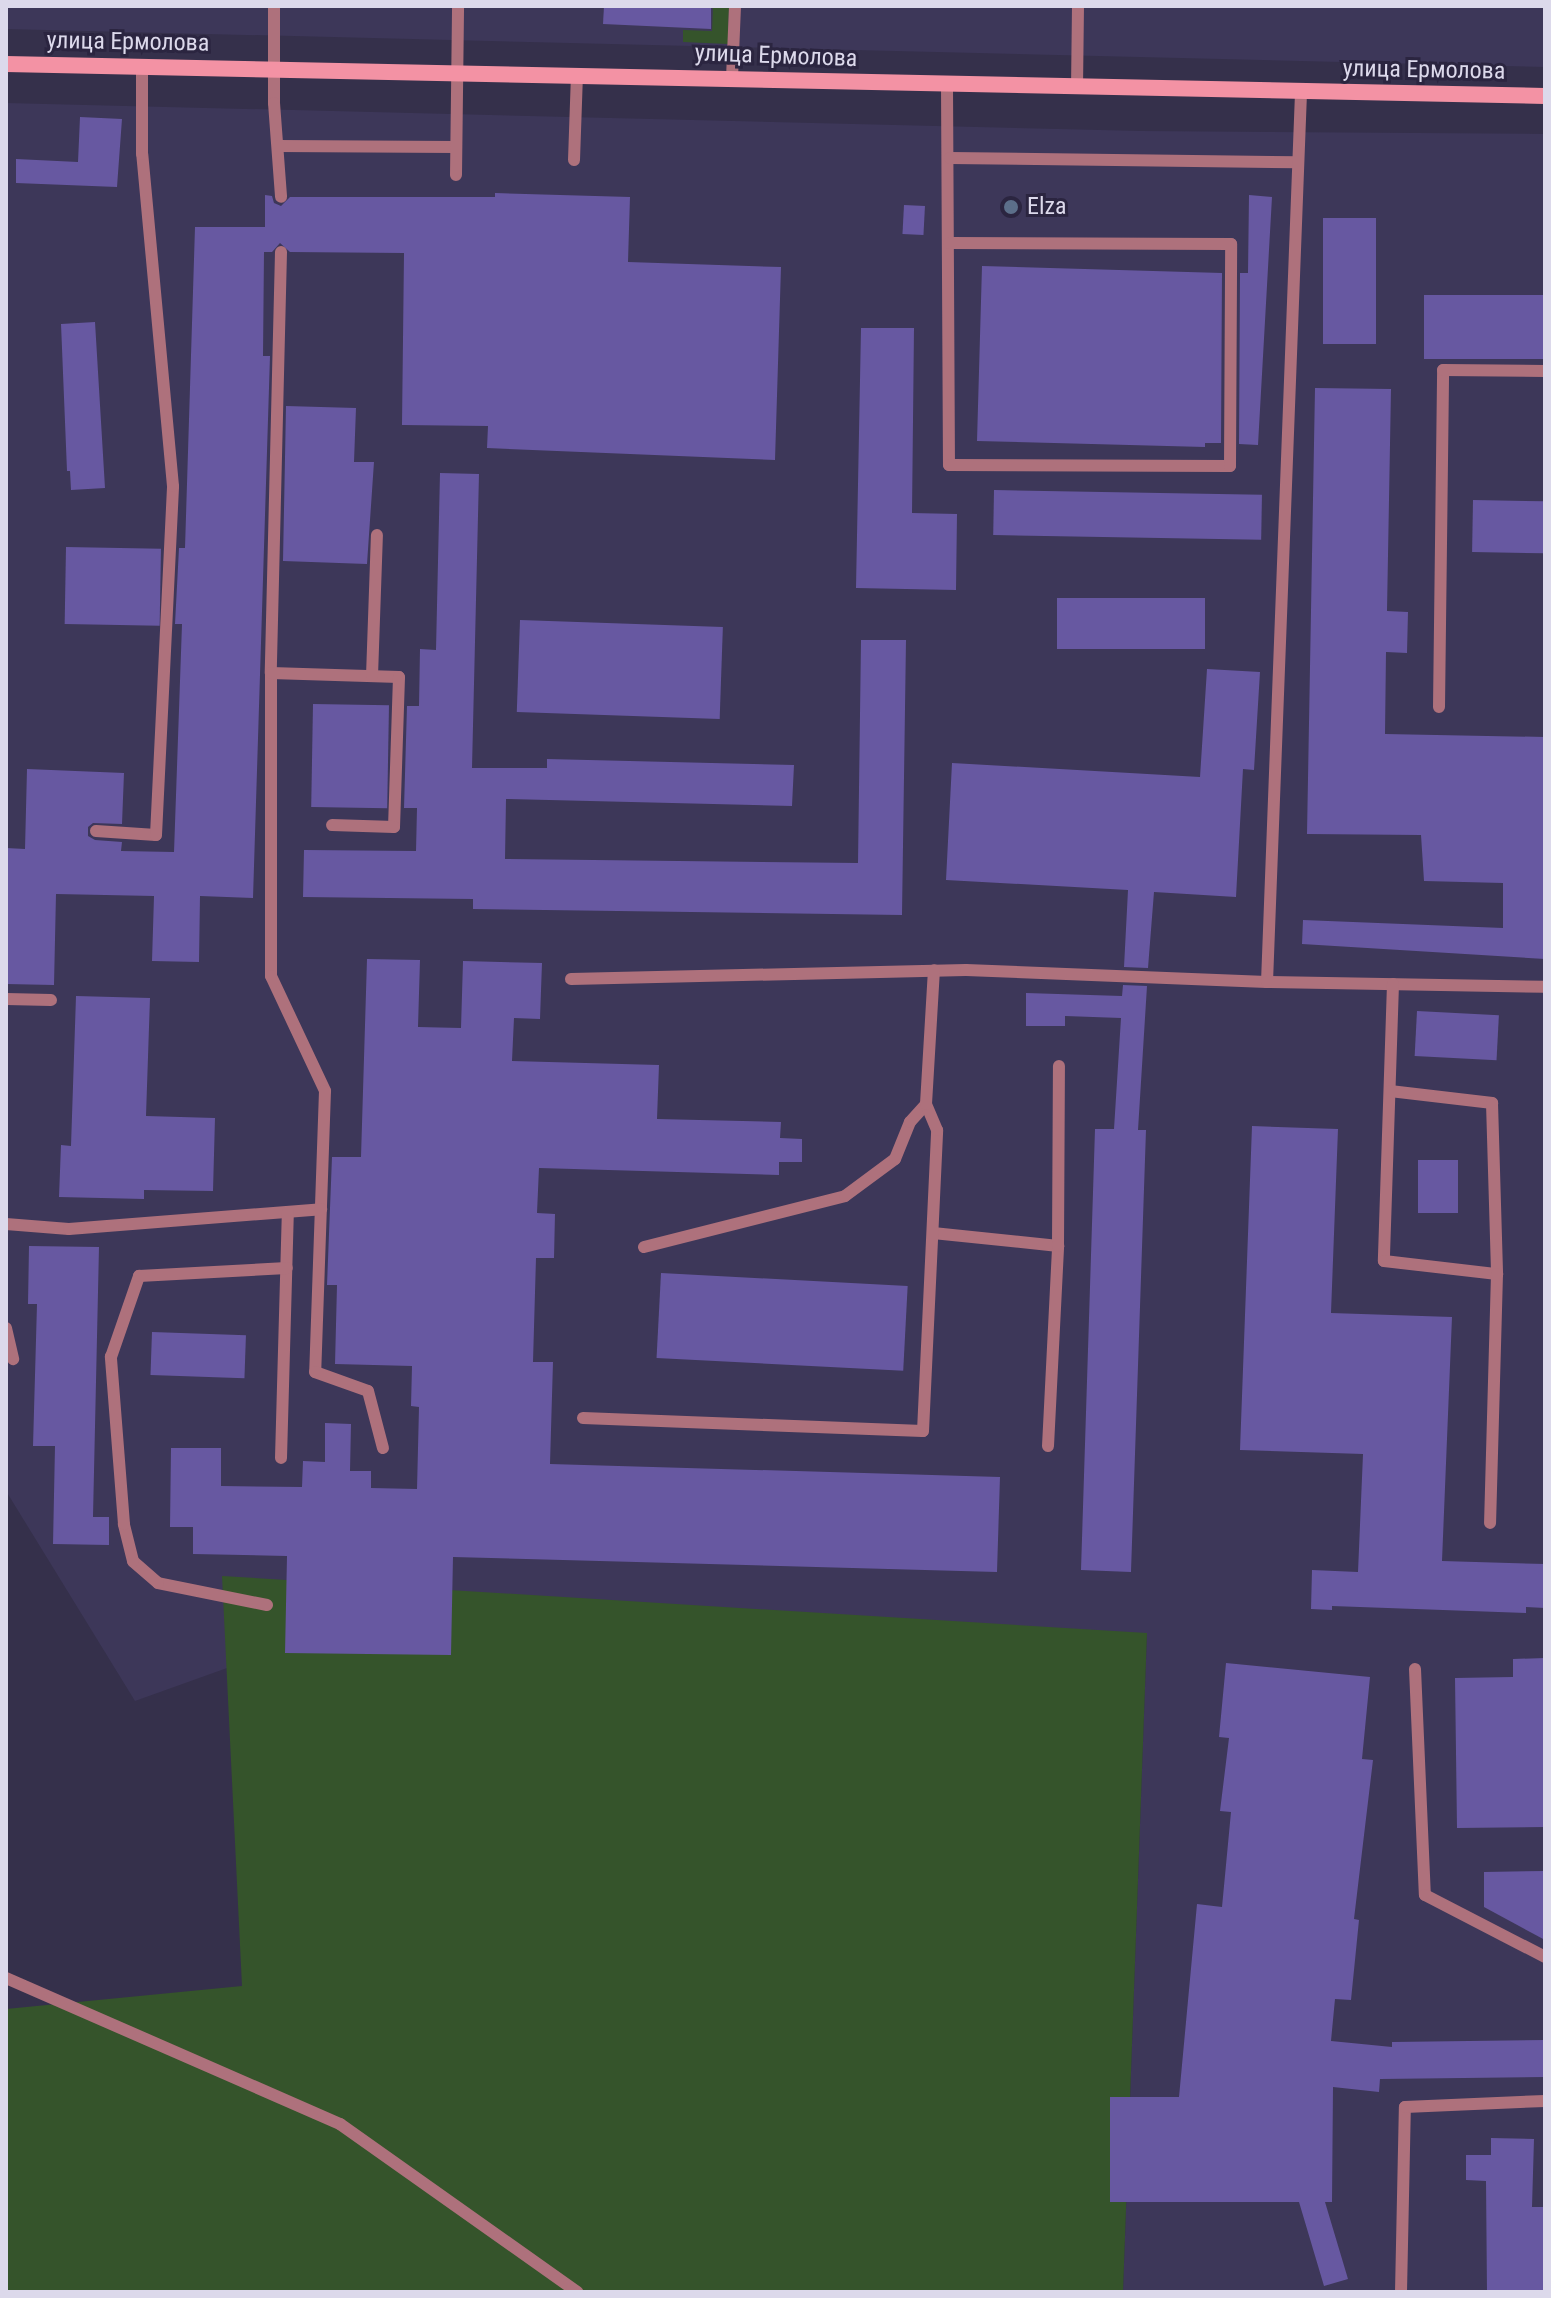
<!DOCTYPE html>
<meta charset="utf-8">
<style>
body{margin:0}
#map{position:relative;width:1551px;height:2298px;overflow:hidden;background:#35304b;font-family:"Roboto Condensed",sans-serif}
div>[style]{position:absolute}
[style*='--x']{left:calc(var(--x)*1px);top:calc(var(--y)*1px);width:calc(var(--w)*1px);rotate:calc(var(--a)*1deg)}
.built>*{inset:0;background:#3d3759}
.green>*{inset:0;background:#35542b}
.building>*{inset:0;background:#6758a1;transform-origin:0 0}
.service>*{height:12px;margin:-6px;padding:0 6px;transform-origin:6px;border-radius:6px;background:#ae717c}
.secondary>*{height:16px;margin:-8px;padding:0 8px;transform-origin:8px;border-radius:8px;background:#f392a4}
.dots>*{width:22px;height:22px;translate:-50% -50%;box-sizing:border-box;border:4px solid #2b2540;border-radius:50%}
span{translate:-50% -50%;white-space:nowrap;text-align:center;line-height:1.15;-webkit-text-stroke:6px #2b2540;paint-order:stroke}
.street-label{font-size:24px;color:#dcd9eb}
.poi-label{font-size:24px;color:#dcd9eb}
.left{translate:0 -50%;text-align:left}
.frame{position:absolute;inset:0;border:8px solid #dcd9eb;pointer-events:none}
</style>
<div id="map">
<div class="built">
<i style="clip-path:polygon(6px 6px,1545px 6px,1545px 67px,6px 29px)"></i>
<i style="clip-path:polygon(6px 103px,1141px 131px,1545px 134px,1545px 2292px,1123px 2292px,1147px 1633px,227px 1668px,135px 1701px,6px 1491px)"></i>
</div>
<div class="green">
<i style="clip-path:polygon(713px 6px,729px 6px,728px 44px,683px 42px,683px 30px,712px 31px)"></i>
<i style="clip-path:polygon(222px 1576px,1147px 1633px,1123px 2292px,6px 2292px,6px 2009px,242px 1986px)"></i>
</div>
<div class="building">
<i style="clip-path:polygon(604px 6px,711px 6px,711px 29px,603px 24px)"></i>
<i style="clip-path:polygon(80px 117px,122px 119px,117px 187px,16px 183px,16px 159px,78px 162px)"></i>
<i style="clip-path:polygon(495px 193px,630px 197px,628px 262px,781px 267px,775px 460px,487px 448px,488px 426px,402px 425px,404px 253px,290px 252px,280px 243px,272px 252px,264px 252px,263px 356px,270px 356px,253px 898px,200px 896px,199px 962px,152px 961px,154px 896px,56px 894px,54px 985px,6px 984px,6px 848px,25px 849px,27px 769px,124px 773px,122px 824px,93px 823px,88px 827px,88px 836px,95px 840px,122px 842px,121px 851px,174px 852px,182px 624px,175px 624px,179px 548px,185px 548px,195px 227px,265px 227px,265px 195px,272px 196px,274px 203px,281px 206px,290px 197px,495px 197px)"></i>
<i style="clip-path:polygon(1249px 195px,1272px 197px,1258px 445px,1239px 444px,1240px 273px,1248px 273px)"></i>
<i style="left:904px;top:205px;width:21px;height:29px;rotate:3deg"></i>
<i style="left:1323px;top:218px;width:53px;height:126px"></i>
<i style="clip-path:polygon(982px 266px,1222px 273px,1221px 443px,1205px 443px,1205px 447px,977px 441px)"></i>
<i style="left:1424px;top:295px;width:121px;height:64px"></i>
<i style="clip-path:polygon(95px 322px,105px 488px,71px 490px,70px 471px,67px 471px,61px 324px)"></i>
<i style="clip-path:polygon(861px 328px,914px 328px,912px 513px,957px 514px,956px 590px,856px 588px)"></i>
<i style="clip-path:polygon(1315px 388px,1391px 389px,1387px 611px,1408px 612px,1407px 653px,1386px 652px,1385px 734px,1545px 737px,1545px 959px,1302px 944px,1303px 920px,1503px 928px,1503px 883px,1424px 881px,1421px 835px,1307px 834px)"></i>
<i style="clip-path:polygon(286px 406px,356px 408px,354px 462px,374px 462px,367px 564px,283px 561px)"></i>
<i style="clip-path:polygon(440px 473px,479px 474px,472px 768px,547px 768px,547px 759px,794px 765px,792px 806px,506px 799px,505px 859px,858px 863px,861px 640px,906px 640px,902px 915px,473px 909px,473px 899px,303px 897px,304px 850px,416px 851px,417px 808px,404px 808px,407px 706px,419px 706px,420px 649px,436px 650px)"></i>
<i style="left:994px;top:490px;width:268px;height:45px;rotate:1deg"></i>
<i style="left:1473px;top:500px;width:72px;height:52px;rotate:1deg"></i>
<i style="left:66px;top:547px;width:95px;height:77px;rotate:1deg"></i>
<i style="left:1057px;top:598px;width:148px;height:51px"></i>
<i style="left:520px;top:620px;width:203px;height:92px;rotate:2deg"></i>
<i style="clip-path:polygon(1207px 669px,1260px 672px,1254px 770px,1243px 769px,1236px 897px,1154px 892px,1148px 968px,1124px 967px,1128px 890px,946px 880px,952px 763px,1200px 777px)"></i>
<i style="left:313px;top:704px;width:76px;height:103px;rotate:1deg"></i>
<i style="clip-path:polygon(367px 959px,420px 960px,418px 1027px,461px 1028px,463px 961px,542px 963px,540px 1019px,514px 1018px,512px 1061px,659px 1065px,657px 1119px,781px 1122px,780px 1138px,802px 1139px,802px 1162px,779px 1162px,779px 1175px,539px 1168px,537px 1213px,555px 1214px,554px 1258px,536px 1258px,533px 1362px,553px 1362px,550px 1464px,1000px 1477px,997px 1572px,453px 1557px,451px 1655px,285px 1653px,287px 1556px,193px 1554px,193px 1527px,170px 1527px,171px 1448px,221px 1448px,221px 1486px,302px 1487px,303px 1461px,325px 1462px,325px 1423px,351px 1424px,350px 1471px,371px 1471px,371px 1488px,417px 1489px,419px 1407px,411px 1406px,412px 1366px,335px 1364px,337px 1285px,327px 1285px,332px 1157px,361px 1157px)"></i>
<i style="clip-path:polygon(1123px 985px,1147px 986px,1138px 1130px,1146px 1130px,1131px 1572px,1081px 1570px,1095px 1129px,1114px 1129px,1121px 1018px,1065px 1016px,1065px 1026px,1026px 1026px,1026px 993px,1122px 996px)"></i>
<i style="clip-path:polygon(76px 996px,150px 998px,146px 1116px,215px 1118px,213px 1191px,144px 1190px,144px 1199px,59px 1197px,61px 1145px,71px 1146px)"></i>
<i style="left:1417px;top:1011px;width:82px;height:45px;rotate:3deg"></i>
<i style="clip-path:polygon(1252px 1126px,1338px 1129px,1331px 1313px,1452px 1317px,1442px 1561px,1545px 1564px,1545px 1608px,1526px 1607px,1526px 1613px,1332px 1606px,1332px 1610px,1311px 1609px,1312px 1570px,1358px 1572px,1363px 1454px,1240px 1450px)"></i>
<i style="left:1418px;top:1160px;width:40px;height:53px"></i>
<i style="clip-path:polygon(29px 1246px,99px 1247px,93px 1517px,109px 1517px,109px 1545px,53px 1544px,55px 1446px,33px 1446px,37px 1304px,28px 1304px)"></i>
<i style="left:661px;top:1273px;width:247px;height:85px;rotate:3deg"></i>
<i style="left:152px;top:1332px;width:94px;height:43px;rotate:2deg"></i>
<i style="clip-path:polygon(1545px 1658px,1545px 1827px,1457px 1828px,1455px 1678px,1513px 1677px,1513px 1659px)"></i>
<i style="clip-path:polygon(1226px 1663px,1370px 1677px,1362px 1759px,1373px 1760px,1354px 1919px,1359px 1920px,1351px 2000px,1335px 1999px,1331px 2041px,1392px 2047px,1392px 2042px,1545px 2040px,1545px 2077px,1380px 2079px,1379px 2092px,1333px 2087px,1332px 2202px,1325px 2202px,1348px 2279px,1324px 2286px,1299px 2202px,1110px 2202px,1110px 2097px,1179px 2097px,1197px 1904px,1222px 1907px,1231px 1812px,1220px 1811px,1229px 1738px,1219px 1737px)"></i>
<i style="clip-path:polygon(1545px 1871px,1545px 1940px,1484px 1907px,1484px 1872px)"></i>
<i style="clip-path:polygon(1491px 2138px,1534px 2139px,1532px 2207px,1545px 2207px,1545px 2292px,1487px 2292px,1486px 2181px,1466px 2180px,1466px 2155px,1491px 2155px)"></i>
</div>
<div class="service">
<i style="--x:274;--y:6;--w:97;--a:90"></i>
<i style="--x:274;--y:103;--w:94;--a:85.7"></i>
<i style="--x:732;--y:78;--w:72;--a:-87.6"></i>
<i style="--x:947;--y:86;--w:379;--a:89.7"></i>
<i style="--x:949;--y:465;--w:281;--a:0.2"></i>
<i style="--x:1230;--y:466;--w:222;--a:-89.7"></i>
<i style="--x:1231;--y:244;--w:282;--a:-179.8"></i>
<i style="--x:1077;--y:88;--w:82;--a:-89.3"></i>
<i style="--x:278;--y:146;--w:178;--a:0.3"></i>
<i style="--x:950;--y:158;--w:348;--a:0.7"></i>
<i style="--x:574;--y:160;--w:85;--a:-88"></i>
<i style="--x:456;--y:175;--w:169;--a:-89.3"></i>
<i style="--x:281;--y:252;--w:421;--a:91.4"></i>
<i style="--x:271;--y:673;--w:303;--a:90"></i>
<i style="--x:271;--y:976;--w:127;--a:64.8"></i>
<i style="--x:325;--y:1091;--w:281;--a:92"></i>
<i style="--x:315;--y:1372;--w:56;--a:19.7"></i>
<i style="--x:368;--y:1391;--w:59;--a:75.3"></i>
<i style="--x:271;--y:673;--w:128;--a:1.8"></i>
<i style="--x:399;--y:677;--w:150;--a:91.9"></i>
<i style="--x:394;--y:827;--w:62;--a:-178.2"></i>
<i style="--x:372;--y:676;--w:141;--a:-88"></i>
<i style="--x:1439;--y:707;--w:337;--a:-89.3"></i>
<i style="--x:1443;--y:370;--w:102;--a:0.6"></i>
<i style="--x:96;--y:831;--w:60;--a:3.8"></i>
<i style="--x:156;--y:835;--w:349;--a:-87.2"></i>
<i style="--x:173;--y:486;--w:333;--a:-95.3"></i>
<i style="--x:142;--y:154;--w:88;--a:-90"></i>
<i style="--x:571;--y:979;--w:395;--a:-1.3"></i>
<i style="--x:966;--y:970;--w:301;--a:2.3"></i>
<i style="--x:1267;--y:982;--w:892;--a:-87.81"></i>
<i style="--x:1267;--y:982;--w:278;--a:1"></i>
<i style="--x:1393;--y:984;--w:277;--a:91.9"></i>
<i style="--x:1384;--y:1261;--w:114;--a:6.6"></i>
<i style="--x:6;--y:999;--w:45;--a:1.3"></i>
<i style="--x:1390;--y:1091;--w:103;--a:6.7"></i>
<i style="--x:1492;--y:1103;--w:171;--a:88.3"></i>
<i style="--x:1497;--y:1274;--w:249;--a:91.6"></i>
<i style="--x:6;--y:1224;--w:63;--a:4.5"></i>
<i style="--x:69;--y:1229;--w:253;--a:-4.5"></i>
<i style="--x:933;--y:1233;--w:126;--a:5.9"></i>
<i style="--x:644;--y:1247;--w:207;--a:-14.2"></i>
<i style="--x:845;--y:1196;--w:62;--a:-36.5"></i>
<i style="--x:895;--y:1159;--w:40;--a:-68"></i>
<i style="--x:910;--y:1122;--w:24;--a:-48"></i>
<i style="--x:6;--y:1328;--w:32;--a:77"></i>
<i style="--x:583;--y:1418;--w:340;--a:2.2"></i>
<i style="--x:923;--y:1431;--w:301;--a:-87.3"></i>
<i style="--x:937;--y:1130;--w:28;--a:-113"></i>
<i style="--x:926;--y:1104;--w:134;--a:-86.6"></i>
<i style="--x:1048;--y:1446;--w:200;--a:-87.1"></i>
<i style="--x:1058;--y:1246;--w:180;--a:-89.7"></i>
<i style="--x:281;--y:1458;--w:246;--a:-88.4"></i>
<i style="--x:267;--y:1605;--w:111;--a:-168.6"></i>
<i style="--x:158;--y:1583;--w:33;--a:-139"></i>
<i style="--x:133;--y:1561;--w:38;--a:-104"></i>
<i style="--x:124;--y:1524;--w:168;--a:-94.5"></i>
<i style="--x:111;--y:1357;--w:86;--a:-70.9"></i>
<i style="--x:139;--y:1276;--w:148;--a:-3.1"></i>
<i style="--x:1415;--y:1669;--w:226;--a:87.5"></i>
<i style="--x:1425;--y:1895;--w:135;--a:27.3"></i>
<i style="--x:6;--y:1978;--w:365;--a:23.6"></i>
<i style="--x:340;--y:2124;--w:291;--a:35.3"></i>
<i style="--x:1401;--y:2292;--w:185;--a:-88.8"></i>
<i style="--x:1405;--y:2107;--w:140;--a:-2.5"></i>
</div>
<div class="secondary">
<i style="--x:6;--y:64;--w:1539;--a:1.19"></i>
</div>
<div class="dots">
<i style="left:1011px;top:207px;background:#5c6f8a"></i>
</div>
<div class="street-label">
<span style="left:128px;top:42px;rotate:1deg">улица Ермолова</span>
<span style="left:776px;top:56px;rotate:2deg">улица Ермолова</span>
<span style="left:1424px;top:70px;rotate:1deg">улица Ермолова</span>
</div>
<div class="poi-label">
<span class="left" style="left:1027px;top:207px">Elza</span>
</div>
<div class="frame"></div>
</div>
